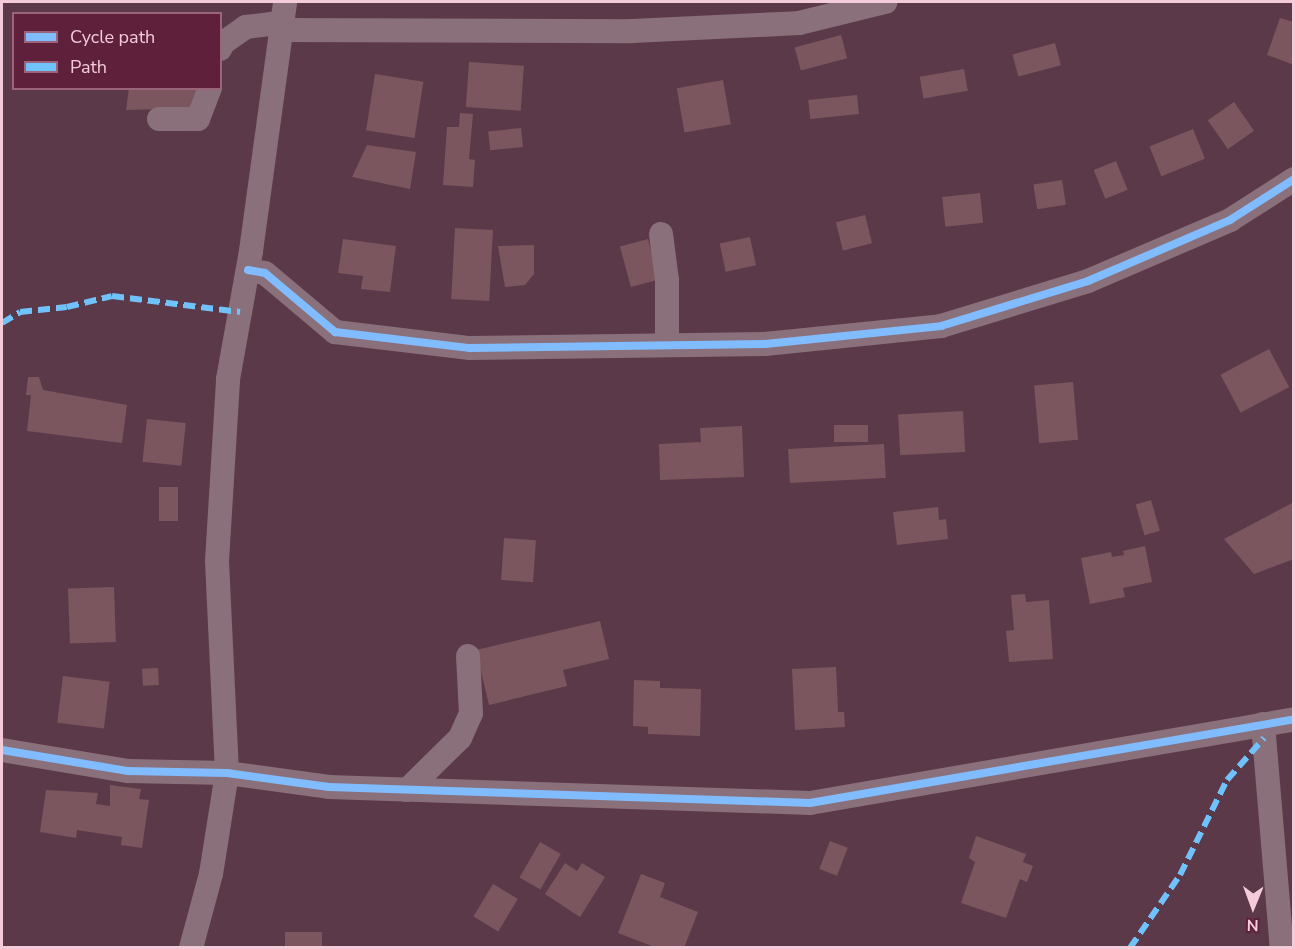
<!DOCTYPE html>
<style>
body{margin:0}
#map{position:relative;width:1295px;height:949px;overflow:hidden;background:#5c3948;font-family:"Nunito Sans",sans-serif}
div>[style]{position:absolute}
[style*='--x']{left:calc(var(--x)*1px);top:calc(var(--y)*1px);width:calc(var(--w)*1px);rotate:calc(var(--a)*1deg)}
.building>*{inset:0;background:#7b565f;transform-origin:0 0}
.street>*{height:24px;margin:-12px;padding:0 12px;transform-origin:12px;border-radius:12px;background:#8a707a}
.quiet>*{height:6px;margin-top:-3px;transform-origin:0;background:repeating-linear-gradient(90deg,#70c2fc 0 12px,transparent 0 18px)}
.cycleway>*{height:8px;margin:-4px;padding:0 4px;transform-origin:4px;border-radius:4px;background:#80bcff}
span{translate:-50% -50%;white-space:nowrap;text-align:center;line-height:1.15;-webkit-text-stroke:4.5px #5e203b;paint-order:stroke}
.frame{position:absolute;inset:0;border:3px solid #f4ccd9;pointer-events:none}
.legend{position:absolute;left:12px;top:12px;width:210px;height:78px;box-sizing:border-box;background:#5e203b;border:2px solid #9a657a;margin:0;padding:8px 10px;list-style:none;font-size:18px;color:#f4ccd9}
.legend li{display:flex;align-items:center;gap:12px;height:30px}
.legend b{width:30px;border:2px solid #9a657a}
.north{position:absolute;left:1223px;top:877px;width:60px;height:60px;-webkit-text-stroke:4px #5e203b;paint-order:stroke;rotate:181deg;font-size:16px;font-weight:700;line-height:24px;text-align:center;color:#f4ccd9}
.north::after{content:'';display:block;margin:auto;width:21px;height:27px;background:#f4ccd9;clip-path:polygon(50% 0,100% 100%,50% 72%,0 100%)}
</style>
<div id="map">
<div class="building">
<i style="clip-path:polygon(1280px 18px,1294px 22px,1294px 65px,1267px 55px)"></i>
<i style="left:841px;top:35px;width:24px;height:48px;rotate:75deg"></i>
<i style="left:1055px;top:43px;width:23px;height:44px;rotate:75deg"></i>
<i style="left:469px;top:62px;width:55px;height:45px;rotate:4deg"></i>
<i style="left:964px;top:69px;width:22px;height:45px;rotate:80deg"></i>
<i style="left:375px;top:74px;width:49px;height:57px;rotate:9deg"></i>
<i style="left:723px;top:80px;width:45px;height:47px;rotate:80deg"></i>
<i style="clip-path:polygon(129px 88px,203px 88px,199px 108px,126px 110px)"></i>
<i style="left:857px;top:95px;width:19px;height:49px;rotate:84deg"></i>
<i style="left:1234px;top:102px;width:35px;height:32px;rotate:55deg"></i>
<i style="clip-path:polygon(460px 113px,473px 114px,469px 159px,475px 160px,473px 187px,443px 185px,447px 127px,459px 127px)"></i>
<i style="left:521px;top:128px;width:19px;height:33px;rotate:84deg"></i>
<i style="left:1193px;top:129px;width:32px;height:47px;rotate:68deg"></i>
<i style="clip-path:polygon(367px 145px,416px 152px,410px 189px,352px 177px)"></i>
<i style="left:1116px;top:161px;width:31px;height:24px;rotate:68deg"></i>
<i style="left:1062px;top:180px;width:25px;height:29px;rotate:81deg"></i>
<i style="left:980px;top:193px;width:30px;height:38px;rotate:84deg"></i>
<i style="left:865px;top:215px;width:29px;height:30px;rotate:76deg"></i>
<i style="left:455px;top:228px;width:38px;height:71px;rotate:3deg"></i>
<i style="left:750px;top:237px;width:29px;height:31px;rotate:78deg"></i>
<i style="clip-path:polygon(343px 239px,396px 246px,390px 292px,361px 289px,363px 276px,338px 273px)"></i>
<i style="left:648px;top:239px;width:42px;height:29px;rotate:75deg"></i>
<i style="clip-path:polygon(534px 245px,534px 274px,525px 285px,505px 287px,498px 246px)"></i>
<i style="left:1269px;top:349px;width:43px;height:55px;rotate:62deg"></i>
<i style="clip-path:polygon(28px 377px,39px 377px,43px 390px,127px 405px,122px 443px,27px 431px,31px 395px,26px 395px)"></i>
<i style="left:1073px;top:382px;width:58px;height:39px;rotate:85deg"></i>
<i style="left:963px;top:411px;width:41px;height:65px;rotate:87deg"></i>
<i style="left:147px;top:419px;width:39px;height:43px;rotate:6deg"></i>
<i style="left:834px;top:425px;width:34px;height:17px"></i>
<i style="clip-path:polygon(742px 426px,744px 477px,660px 480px,659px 444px,701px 442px,700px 428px)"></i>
<i style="left:884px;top:444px;width:34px;height:96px;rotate:87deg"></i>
<i style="left:159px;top:487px;width:19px;height:34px"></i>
<i style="left:1151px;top:500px;width:32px;height:16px;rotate:74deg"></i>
<i style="clip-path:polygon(1294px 502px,1294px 559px,1254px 574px,1224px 539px)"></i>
<i style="clip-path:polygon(938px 507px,939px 520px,946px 519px,948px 539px,897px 545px,893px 512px)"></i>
<i style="left:504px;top:538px;width:32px;height:42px;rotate:4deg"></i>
<i style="clip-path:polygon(1145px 546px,1152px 582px,1123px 588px,1125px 597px,1090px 604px,1081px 558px,1111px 552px,1112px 557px,1124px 555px,1123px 551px)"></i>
<i style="left:114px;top:587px;width:55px;height:46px;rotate:88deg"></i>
<i style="clip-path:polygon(1025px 594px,1026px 602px,1049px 600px,1053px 659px,1009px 662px,1006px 631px,1014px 630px,1011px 595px)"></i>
<i style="clip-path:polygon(600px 621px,609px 659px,563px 670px,567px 686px,489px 705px,476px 650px)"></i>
<i style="clip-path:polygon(836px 667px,838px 712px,844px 712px,845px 727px,795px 730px,792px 669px)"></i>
<i style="left:158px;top:668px;width:17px;height:16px;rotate:87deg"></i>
<i style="left:63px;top:676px;width:47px;height:47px;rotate:7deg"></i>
<i style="clip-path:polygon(634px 680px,660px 681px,660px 688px,701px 689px,700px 736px,648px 734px,648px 727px,633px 726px)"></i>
<i style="clip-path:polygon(110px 785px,141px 789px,139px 799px,149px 800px,142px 848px,121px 845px,122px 837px,77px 830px,76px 838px,40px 832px,46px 790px,98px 793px,96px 804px,110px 806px)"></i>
<i style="clip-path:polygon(976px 836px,1026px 854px,1023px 862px,1033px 866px,1027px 882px,1020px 879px,1006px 918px,961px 903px,975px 862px,969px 858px)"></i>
<i style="left:830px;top:841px;width:19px;height:30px;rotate:21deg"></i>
<i style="left:540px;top:842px;width:24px;height:41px;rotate:30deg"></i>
<i style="clip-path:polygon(565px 863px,577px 871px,582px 863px,605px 877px,580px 917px,545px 894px)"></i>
<i style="clip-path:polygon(641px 874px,665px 883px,660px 897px,698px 912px,684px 948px,657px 948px,618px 933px)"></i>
<i style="left:493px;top:884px;width:29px;height:38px;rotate:31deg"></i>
<i style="left:322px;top:932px;width:16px;height:37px;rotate:90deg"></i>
</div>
<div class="street">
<i style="--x:280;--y:30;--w:352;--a:0.2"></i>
<i style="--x:632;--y:31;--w:167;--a:-2.7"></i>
<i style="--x:799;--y:23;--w:89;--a:-13.7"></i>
<i style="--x:220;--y:49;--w:7;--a:-63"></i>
<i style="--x:223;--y:43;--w:28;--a:-35"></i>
<i style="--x:246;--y:27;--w:35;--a:-7"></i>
<i style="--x:159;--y:119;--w:39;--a:0"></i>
<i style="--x:198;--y:119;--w:33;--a:-69"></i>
<i style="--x:661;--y:234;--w:46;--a:82.6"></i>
<i style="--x:667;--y:280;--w:64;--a:90"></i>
<i style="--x:248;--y:270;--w:17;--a:10"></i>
<i style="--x:265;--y:273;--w:92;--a:40.1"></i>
<i style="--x:335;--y:332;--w:136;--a:6.8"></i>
<i style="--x:470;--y:348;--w:295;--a:-0.8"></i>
<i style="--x:765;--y:344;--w:177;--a:-5.8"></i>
<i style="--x:941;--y:326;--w:154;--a:-17"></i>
<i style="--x:1088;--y:281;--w:155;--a:-23.2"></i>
<i style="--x:1230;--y:220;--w:76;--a:-32.6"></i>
<i style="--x:1263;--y:724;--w:225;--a:85.2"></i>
<i style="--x:2;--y:750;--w:128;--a:9.5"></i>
<i style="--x:128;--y:771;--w:99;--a:1.2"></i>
<i style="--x:227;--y:773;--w:103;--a:7.8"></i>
<i style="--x:329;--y:787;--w:481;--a:1.9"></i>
<i style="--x:810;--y:803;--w:491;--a:-9.8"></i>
<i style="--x:407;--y:790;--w:74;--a:-44.5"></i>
<i style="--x:460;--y:738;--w:27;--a:-66"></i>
<i style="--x:471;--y:713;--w:57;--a:-93"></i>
<i style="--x:191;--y:948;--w:77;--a:-74.9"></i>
<i style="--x:211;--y:874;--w:102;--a:-81"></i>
<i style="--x:227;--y:773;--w:212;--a:-92.7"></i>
<i style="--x:217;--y:561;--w:182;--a:-86.5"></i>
<i style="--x:228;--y:379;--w:130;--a:-79.8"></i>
<i style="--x:251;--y:251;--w:251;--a:-82.2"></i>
</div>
<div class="quiet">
<i style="--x:2;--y:323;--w:21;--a:-31"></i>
<i style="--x:20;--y:312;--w:47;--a:-6.1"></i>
<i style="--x:67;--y:307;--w:46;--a:-13.7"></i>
<i style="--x:112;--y:296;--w:129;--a:7.1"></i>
<i style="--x:1130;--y:948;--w:88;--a:-55.6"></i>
<i style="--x:1180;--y:875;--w:106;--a:-63.7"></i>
<i style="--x:1227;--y:780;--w:56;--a:-48.6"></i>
</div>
<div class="cycleway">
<i style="--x:248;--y:270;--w:17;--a:10"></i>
<i style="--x:265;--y:273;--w:92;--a:40.1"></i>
<i style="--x:335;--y:332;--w:136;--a:6.8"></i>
<i style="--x:470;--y:348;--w:295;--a:-0.8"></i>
<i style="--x:765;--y:344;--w:177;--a:-5.8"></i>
<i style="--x:941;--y:326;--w:154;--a:-17"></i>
<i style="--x:1088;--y:281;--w:155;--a:-23.2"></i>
<i style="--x:1230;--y:220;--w:76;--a:-32.6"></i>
<i style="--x:2;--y:750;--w:128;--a:9.5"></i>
<i style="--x:128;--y:771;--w:99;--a:1.2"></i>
<i style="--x:227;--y:773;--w:103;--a:7.8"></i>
<i style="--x:329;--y:787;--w:481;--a:1.9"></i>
<i style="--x:810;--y:803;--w:491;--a:-9.8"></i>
</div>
<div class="frame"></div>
<ul class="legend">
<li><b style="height:8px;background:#80bcff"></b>Cycle path</li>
<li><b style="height:8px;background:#70c2fc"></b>Path</li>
</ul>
<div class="north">N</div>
</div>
